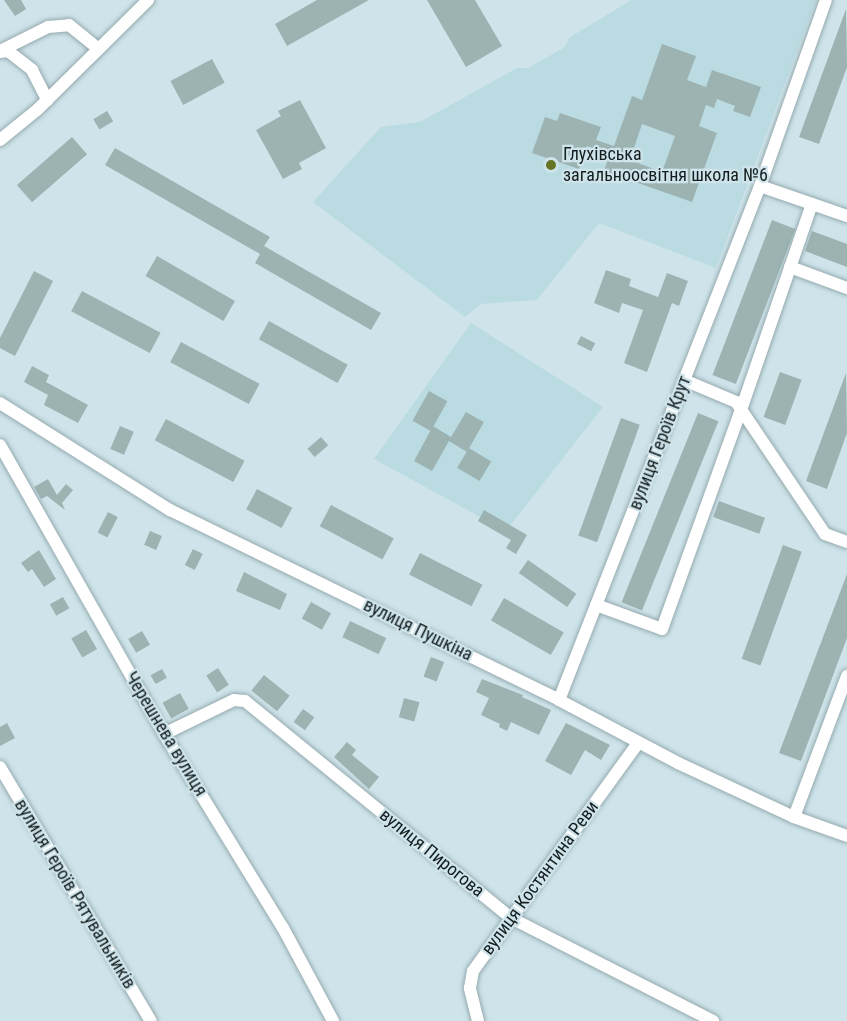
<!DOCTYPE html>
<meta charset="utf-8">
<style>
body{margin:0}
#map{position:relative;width:847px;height:1021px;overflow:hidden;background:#cee4ea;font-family:"Roboto Condensed",sans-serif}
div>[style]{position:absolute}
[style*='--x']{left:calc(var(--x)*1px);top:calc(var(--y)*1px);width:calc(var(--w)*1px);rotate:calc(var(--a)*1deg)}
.built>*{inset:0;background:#bbdbe3}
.building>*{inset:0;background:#9cb3b2;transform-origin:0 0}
.roads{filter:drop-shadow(0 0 2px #95aaaf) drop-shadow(0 0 2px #95aaaf)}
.minor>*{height:12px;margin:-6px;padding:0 6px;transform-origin:6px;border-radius:6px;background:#fff}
.dots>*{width:16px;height:16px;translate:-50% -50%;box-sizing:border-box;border:3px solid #cee4ea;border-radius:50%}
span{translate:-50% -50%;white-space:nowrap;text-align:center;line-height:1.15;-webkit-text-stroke:4.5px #cee4ea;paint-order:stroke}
.poi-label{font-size:18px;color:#141d1e}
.left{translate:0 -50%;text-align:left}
.street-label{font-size:18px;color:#141d1e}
</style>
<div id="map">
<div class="built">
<i style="clip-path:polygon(631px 0,816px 0,716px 268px,599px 223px,537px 300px,481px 304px,465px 317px,313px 202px,381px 127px,420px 122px,517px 68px,528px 68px,565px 47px,569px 38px)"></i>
<i style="clip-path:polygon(471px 323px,603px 407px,506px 531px,374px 459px)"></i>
</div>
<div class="building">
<i style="clip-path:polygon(4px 0,21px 0,26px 9px,15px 16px)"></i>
<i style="clip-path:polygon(317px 0,369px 0,287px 46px,275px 24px)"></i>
<i style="clip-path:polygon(427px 0,475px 0,502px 46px,466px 67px)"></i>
<i style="clip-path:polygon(846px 9px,847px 67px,819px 144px,799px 137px)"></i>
<i style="clip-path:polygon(evenodd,662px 44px,696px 56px,687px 80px,706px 87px,712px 70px,761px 87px,750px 117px,733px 111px,735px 106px,717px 99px,714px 108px,706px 105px,699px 126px,717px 133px,692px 202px,604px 171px,610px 154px,587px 146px,579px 169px,532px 153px,545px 117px,557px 121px,560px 113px,601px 127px,596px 140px,614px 146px,632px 96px,642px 100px,662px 44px,642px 124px,675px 136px,662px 172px,630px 160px,642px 124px)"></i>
<i style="left:212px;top:59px;width:27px;height:47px;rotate:62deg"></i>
<i style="clip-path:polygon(300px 100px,326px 148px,299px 163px,302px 169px,283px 179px,256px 130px,281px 116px,278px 111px)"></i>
<i style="left:107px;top:111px;width:12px;height:16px;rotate:59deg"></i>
<i style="left:72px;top:137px;width:23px;height:73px;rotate:49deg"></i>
<i style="clip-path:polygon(115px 148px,270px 237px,264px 246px,381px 313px,371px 330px,255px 263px,260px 254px,105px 165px)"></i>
<i style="left:772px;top:220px;width:25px;height:166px;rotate:21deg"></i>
<i style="clip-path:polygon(812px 231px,847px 244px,847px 267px,805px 251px)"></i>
<i style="left:157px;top:256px;width:90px;height:23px;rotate:30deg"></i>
<i style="clip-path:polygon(606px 270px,631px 279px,629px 286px,658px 297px,667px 273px,688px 281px,679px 306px,672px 303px,647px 372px,624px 363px,643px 310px,622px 303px,619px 313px,594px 303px)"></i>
<i style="clip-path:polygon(34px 271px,53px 281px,15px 356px,0 348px,0 338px)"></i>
<i style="left:82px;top:291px;width:89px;height:23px;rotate:28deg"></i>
<i style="left:269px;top:321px;width:90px;height:21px;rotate:29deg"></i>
<i style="left:581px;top:336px;width:16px;height:9px;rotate:27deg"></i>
<i style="left:181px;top:342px;width:89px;height:23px;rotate:28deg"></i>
<i style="clip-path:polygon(32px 366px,49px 375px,46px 382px,88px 405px,78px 423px,44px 405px,48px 395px,24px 382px)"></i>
<i style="left:780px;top:372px;width:23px;height:48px;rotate:20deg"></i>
<i style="clip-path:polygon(846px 373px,847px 433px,827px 489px,806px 481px)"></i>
<i style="left:429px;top:391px;width:21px;height:34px;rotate:29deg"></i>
<i style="clip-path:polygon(466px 412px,484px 422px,467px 452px,449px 441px,432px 471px,414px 461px,433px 426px,451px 437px)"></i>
<i style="left:698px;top:413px;width:22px;height:204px;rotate:22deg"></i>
<i style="left:621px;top:418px;width:20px;height:125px;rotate:20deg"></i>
<i style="left:166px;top:419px;width:89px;height:24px;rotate:28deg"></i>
<i style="left:120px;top:426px;width:15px;height:25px;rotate:23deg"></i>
<i style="left:321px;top:437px;width:11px;height:18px;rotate:49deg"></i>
<i style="left:469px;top:448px;width:26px;height:23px;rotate:31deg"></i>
<i style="clip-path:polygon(48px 479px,57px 495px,66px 484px,73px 490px,62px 503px,65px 510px,47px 496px,41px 499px,34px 487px)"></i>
<i style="left:257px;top:489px;width:40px;height:23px;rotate:28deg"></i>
<i style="left:719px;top:501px;width:49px;height:17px;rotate:20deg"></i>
<i style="left:331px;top:505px;width:71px;height:24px;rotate:28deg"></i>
<i style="clip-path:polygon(484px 510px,527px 535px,516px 554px,506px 548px,511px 540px,478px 521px)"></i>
<i style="left:108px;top:512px;width:11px;height:23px;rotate:27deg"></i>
<i style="left:150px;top:531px;width:13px;height:15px;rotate:23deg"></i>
<i style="left:783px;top:545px;width:20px;height:121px;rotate:20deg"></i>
<i style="left:193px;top:549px;width:11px;height:18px;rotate:27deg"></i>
<i style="clip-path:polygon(39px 550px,56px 579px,44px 587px,32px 569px,28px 572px,21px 563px)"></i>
<i style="left:420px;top:553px;width:70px;height:24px;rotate:27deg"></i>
<i style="left:528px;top:560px;width:59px;height:16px;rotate:35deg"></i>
<i style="clip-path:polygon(244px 572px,287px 594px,280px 610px,236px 591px)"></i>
<i style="clip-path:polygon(847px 574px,847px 638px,801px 761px,779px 753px)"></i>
<i style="left:63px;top:597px;width:13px;height:15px;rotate:61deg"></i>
<i style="left:504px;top:598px;width:69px;height:26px;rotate:30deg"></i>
<i style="left:311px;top:602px;width:23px;height:19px;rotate:29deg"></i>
<i style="left:350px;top:621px;width:40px;height:18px;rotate:25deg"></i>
<i style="left:86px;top:630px;width:22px;height:17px;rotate:60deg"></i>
<i style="left:142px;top:631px;width:16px;height:16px;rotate:60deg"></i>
<i style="left:431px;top:657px;width:14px;height:21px;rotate:21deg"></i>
<i style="left:218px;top:668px;width:20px;height:14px;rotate:57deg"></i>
<i style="left:162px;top:669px;width:10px;height:13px;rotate:61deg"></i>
<i style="left:264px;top:675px;width:33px;height:20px;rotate:39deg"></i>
<i style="clip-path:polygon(482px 679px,523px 695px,522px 697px,551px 710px,539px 735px,511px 722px,507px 731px,499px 727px,500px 724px,481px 715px,489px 698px,476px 692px)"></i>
<i style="left:180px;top:693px;width:18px;height:20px;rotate:61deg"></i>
<i style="left:404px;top:698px;width:16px;height:20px;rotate:15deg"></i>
<i style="left:303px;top:709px;width:14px;height:16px;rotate:36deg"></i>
<i style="clip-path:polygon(7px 723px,15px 738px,0 746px,0 727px)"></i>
<i style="clip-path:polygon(566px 723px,610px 745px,601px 760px,585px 750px,571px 775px,545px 761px)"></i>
<i style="clip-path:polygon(347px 742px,356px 750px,352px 755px,379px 777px,369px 789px,334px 757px)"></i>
</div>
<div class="roads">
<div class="minor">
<i style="--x:0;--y:51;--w:54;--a:-26.6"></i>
<i style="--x:48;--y:27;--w:21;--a:-5"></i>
<i style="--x:69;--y:25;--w:38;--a:39"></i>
<i style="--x:0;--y:52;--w:8;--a:-7"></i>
<i style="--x:8;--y:51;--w:31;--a:38"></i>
<i style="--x:32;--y:70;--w:34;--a:63"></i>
<i style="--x:0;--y:140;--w:49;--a:-39.2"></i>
<i style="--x:38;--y:109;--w:155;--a:-44.7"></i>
<i style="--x:760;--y:186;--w:92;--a:19"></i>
<i style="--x:790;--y:267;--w:61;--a:20.2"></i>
<i style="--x:684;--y:380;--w:56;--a:22.9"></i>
<i style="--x:736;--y:402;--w:159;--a:56"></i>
<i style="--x:825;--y:534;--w:23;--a:20"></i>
<i style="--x:0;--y:403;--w:201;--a:32.2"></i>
<i style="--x:170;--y:510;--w:433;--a:26"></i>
<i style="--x:559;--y:700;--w:135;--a:27.9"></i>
<i style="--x:678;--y:763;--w:128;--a:25"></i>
<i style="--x:794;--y:817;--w:56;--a:19.7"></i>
<i style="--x:0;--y:445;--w:332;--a:60.4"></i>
<i style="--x:164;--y:734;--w:228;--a:58.5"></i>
<i style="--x:283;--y:928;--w:106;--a:61.7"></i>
<i style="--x:596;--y:605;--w:70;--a:20"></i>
<i style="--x:662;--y:629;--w:233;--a:-70.2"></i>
<i style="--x:741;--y:410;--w:218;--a:-71"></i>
<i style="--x:559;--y:700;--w:552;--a:-68.64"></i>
<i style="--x:760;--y:186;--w:197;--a:-70.5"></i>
<i style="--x:164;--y:734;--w:78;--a:-25.9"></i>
<i style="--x:234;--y:700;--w:11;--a:5"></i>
<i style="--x:245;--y:701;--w:343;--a:39.2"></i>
<i style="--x:511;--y:918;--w:227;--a:27"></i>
<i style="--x:0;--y:767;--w:295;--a:59.3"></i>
<i style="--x:794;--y:817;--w:151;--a:-69.4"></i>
<i style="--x:478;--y:1021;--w:34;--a:-104"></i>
<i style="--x:470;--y:988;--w:17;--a:-80"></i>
<i style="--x:473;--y:971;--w:281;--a:-54.1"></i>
</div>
</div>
<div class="dots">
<i style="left:551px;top:165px;background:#667522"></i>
</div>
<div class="poi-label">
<span class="left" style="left:563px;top:165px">Глухівська<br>загальноосвітня школа №6</span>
</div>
<div class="street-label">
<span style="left:660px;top:443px;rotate:-69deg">вулиця Героїв Крут</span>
<span style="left:418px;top:630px;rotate:26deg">вулиця Пушкіна</span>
<span style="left:166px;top:734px;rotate:59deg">Черешнева вулиця</span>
<span style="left:432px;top:853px;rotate:39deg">вулиця Пирогова</span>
<span style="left:540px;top:878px;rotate:-54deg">вулиця Костянтина Реви</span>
<span style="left:75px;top:894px;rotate:59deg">вулиця Героїв Рятувальників</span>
</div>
</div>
